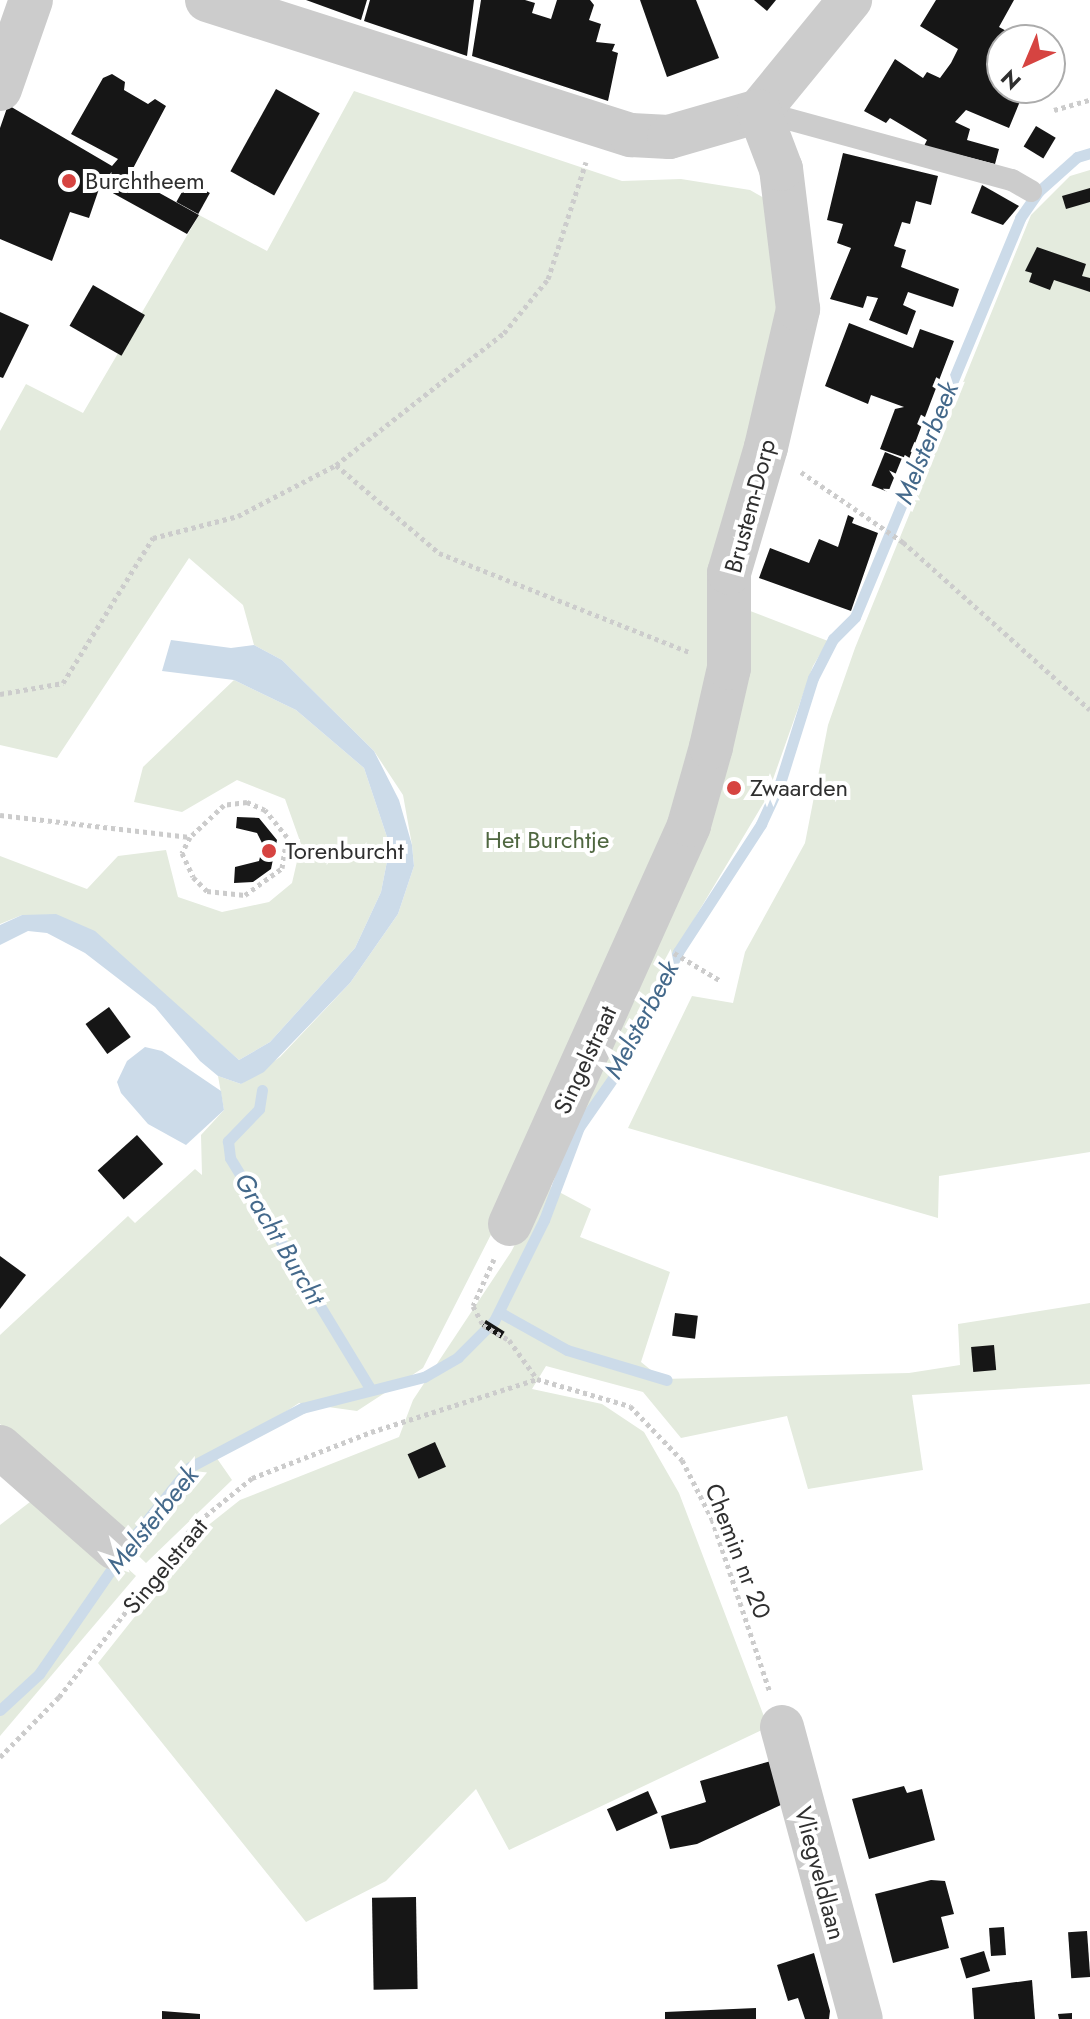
<!DOCTYPE html>
<style>
body{margin:0}
#map{position:relative;width:1090px;height:2019px;overflow:hidden;background:#fff;font-family:Jost,sans-serif}
div>[style]{position:absolute}
[style*='--x']{left:calc(var(--x)*1px);top:calc(var(--y)*1px);width:calc(var(--w)*1px);rotate:calc(var(--a)*1deg)}
.green>*{inset:0;background:#e4ebde}
.water>*{inset:0;background:#ccdbe9}
.stream>*{height:11px;margin:-5.5px;padding:0 5.5px;transform-origin:5.5px;border-radius:5.5px;background:#ccdbe9}
.building>*{inset:0;background:#161616;transform-origin:0 0}
.path>*{height:5px;margin-top:-2.5px;transform-origin:0;background:repeating-linear-gradient(90deg,#ccc 0 4px,transparent 0 8px)}
.service>*{height:22px;margin:-11px;padding:0 11px;transform-origin:11px;border-radius:11px;background:#ccc}
.minor>*{height:44px;margin:-22px;padding:0 22px;transform-origin:22px;border-radius:22px;background:#ccc}
.dots>*{width:22px;height:22px;translate:-50% -50%;box-sizing:border-box;border:4px solid #fff;border-radius:50%}
span{translate:-50% -50%;white-space:nowrap;text-align:center;line-height:1.15;-webkit-text-stroke:8px #fff;paint-order:stroke}
.poi-label{font-size:24px;color:#2f2f2f}
.left{translate:0 -50%;text-align:left}
.street-label{font-size:24px;color:#2f2f2f}
.park-label{font-size:24px;color:#4f6740}
.water-label{font-size:26px;color:#44698b;font-style:italic}
.north{position:absolute;left:986px;top:24px;width:80px;height:80px;box-sizing:border-box;background:#fff;border:2px solid #acacac;border-radius:50%;rotate:224deg;font-size:22px;font-weight:700;line-height:32px;text-align:center;color:#2f2f2f}
.north::after{content:'';display:block;margin:auto;width:28px;height:36px;background:#d64441;clip-path:polygon(50% 0,100% 100%,50% 72%,0 100%)}
</style>
<div id="map">
<div class="green">
<i style="clip-path:polygon(354px 91px,622px 181px,681px 179px,750px 190px,764px 198px,781px 296px,709px 681px,674px 821px,503px 1211px,423px 1368px,357px 1411px,299px 1403px,216px 1457px,232px 1480px,146px 1563px,0 1424px,0 1335px,128px 1216px,135px 1223px,195px 1169px,202px 1175px,201px 1135px,224px 1110px,218px 1076px,241px 1084px,280px 1057px,350px 983px,398px 914px,414px 866px,412px 845px,403px 795px,374px 751px,282px 660px,254px 645px,243px 605px,189px 558px,57px 758px,0 745px,0 431px,26px 384px,83px 413px,199px 215px,267px 251px)"></i>
<i style="clip-path:polygon(1090px 170px,1090px 1152px,939px 1176px,938px 1218px,628px 1128px,692px 996px,733px 1003px,745px 952px,805px 843px,828px 725px,855px 648px,1031px 215px,1070px 176px)"></i>
<i style="clip-path:polygon(745px 609px,828px 641px,813px 666px,766px 799px,684px 936px,626px 1055px,577px 1123px,546px 1185px,591px 1209px,580px 1237px,670px 1272px,641px 1362px,662px 1379px,909px 1373px,960px 1365px,958px 1324px,1090px 1303px,1090px 1384px,912px 1395px,923px 1470px,808px 1489px,787px 1416px,681px 1438px,643px 1392px,546px 1366px,532px 1389px,602px 1404px,644px 1432px,679px 1493px,768px 1727px,509px 1850px,476px 1789px,386px 1881px,306px 1922px,98px 1663px,206px 1527px,240px 1500px,399px 1437px,413px 1400px,511px 1252px,546px 1185px)"></i>
<i style="clip-path:polygon(234px 680px,296px 710px,364px 768px,390px 846px,381px 892px,355px 948px,270px 1042px,239px 1060px,176px 1005px,22px 915px,0 924px,0 856px,87px 889px,118px 856px,166px 850px,178px 897px,222px 912px,269px 902px,292px 883px,301px 844px,285px 799px,237px 780px,182px 812px,134px 802px,143px 767px)"></i>
<i style="clip-path:polygon(43px 1492px,136px 1576px,0 1736px,0 1525px)"></i>
</div>
<div class="water">
<i style="clip-path:polygon(171px 640px,231px 648px,254px 645px,282px 660px,374px 751px,399px 800px,412px 845px,414px 866px,398px 914px,350px 983px,264px 1072px,241px 1084px,218px 1076px,200px 1061px,155px 1007px,85px 953px,47px 933px,28px 931px,0 945px,0 925px,22px 915px,56px 914px,95px 931px,239px 1060px,270px 1042px,355px 948px,381px 892px,390px 846px,364px 768px,296px 710px,234px 680px,162px 671px)"></i>
<i style="clip-path:polygon(145px 1047px,162px 1051px,221px 1091px,224px 1110px,186px 1145px,148px 1124px,121px 1093px,117px 1082px,127px 1061px)"></i>
</div>
<div class="stream">
<i style="--x:262;--y:1090;--w:19;--a:99"></i>
<i style="--x:259;--y:1109;--w:45;--a:134.1"></i>
<i style="--x:228;--y:1141;--w:17;--a:83"></i>
<i style="--x:230;--y:1158;--w:271;--a:58.7"></i>
<i style="--x:499;--y:1312;--w:78;--a:29.2"></i>
<i style="--x:567;--y:1350;--w:104;--a:16.7"></i>
<i style="--x:0;--y:1710;--w:53;--a:-42.7"></i>
<i style="--x:39;--y:1674;--w:170;--a:-55.3"></i>
<i style="--x:136;--y:1534;--w:86;--a:-51.1"></i>
<i style="--x:190;--y:1467;--w:127;--a:-27.8"></i>
<i style="--x:302;--y:1408;--w:126;--a:-14.3"></i>
<i style="--x:424;--y:1377;--w:39;--a:-30"></i>
<i style="--x:458;--y:1357;--w:51;--a:-45"></i>
<i style="--x:494;--y:1321;--w:113;--a:-63.7"></i>
<i style="--x:544;--y:1220;--w:99;--a:-69.4"></i>
<i style="--x:579;--y:1127;--w:72;--a:-55.2"></i>
<i style="--x:620;--y:1068;--w:130;--a:-63.4"></i>
<i style="--x:678;--y:952;--w:153;--a:-57"></i>
<i style="--x:761;--y:824;--w:45;--a:-65.1"></i>
<i style="--x:780;--y:783;--w:110;--a:-72.6"></i>
<i style="--x:813;--y:678;--w:44;--a:-62.9"></i>
<i style="--x:833;--y:639;--w:31;--a:-45"></i>
<i style="--x:855;--y:617;--w:432;--a:-67.5"></i>
<i style="--x:1020;--y:218;--w:33;--a:-55"></i>
<i style="--x:1039;--y:191;--w:51;--a:-41.8"></i>
<i style="--x:1077;--y:157;--w:14;--a:-17"></i>
</div>
<div class="building">
<i style="clip-path:polygon(306px 0,367px 0,361px 20px)"></i>
<i style="clip-path:polygon(370px 0,474px 0,467px 56px,364px 21px)"></i>
<i style="clip-path:polygon(481px 0,525px 0,535px 3px,532px 13px,551px 19px,557px 0,590px 0,594px 5px,589px 20px,601px 24px,596px 42px,615px 44px,612px 51px,618px 53px,608px 101px,472px 56px)"></i>
<i style="clip-path:polygon(640px 0,696px 0,719px 58px,667px 77px)"></i>
<i style="clip-path:polygon(754px 0,776px 0,767px 11px)"></i>
<i style="clip-path:polygon(936px 0,1014px 0,999px 27px,1023px 40px,1002px 40px,1002px 49px,995px 45px,988px 59px,1002px 65px,995px 82px,1023px 94px,1009px 128px,966px 110px,955px 122px,970px 129px,967px 140px,999px 149px,995px 164px,924px 146px,927px 140px,890px 118px,886px 123px,864px 111px,895px 59px,923px 78px,927px 72px,940px 78px,951px 63px,958px 49px,920px 26px)"></i>
<i style="clip-path:polygon(112px 74px,125px 82px,124px 90px,148px 104px,155px 99px,166px 106px,129px 176px,199px 215px,187px 234px,100px 186px,89px 218px,70px 212px,52px 261px,0 239px,0 128px,8px 105px,112px 166px,118px 159px,71px 134px,103px 78px)"></i>
<i style="left:276px;top:89px;width:50px;height:94px;rotate:29deg"></i>
<i style="left:1036px;top:126px;width:23px;height:24px;rotate:31deg"></i>
<i style="clip-path:polygon(843px 153px,938px 176px,931px 205px,916px 201px,910px 224px,902px 222px,894px 246px,906px 250px,901px 267px,959px 289px,953px 307px,908px 292px,903px 305px,916px 311px,907px 335px,869px 320px,878px 298px,867px 296px,863px 308px,830px 299px,851px 248px,837px 243px,843px 224px,827px 220px)"></i>
<i style="left:188px;top:181px;width:25px;height:24px;rotate:29deg"></i>
<i style="clip-path:polygon(982px 185px,1019px 206px,1003px 225px,971px 213px)"></i>
<i style="clip-path:polygon(1090px 188px,1090px 202px,1066px 209px,1062px 196px)"></i>
<i style="clip-path:polygon(1037px 247px,1086px 264px,1082px 276px,1090px 278px,1090px 292px,1054px 280px,1050px 290px,1029px 282px,1032px 273px,1025px 271px)"></i>
<i style="left:93px;top:285px;width:60px;height:47px;rotate:30deg"></i>
<i style="clip-path:polygon(0 312px,29px 325px,3px 378px,0 377px)"></i>
<i style="clip-path:polygon(849px 323px,913px 348px,920px 329px,954px 341px,909px 459px,880px 449px,895px 409px,904px 407px,871px 395px,868px 404px,825px 386px)"></i>
<i style="left:885px;top:452px;width:18px;height:36px;rotate:22deg"></i>
<i style="clip-path:polygon(848px 515px,854px 518px,852px 523px,878px 533px,851px 611px,759px 578px,770px 548px,809px 563px,819px 539px,838px 547px)"></i>
<i style="clip-path:polygon(237px 817px,259px 818px,277px 840px,271px 869px,253px 882px,234px 883px,235px 867px,259px 861px,263px 845px,257px 833px,236px 828px)"></i>
<i style="left:109px;top:1007px;width:37px;height:29px;rotate:54deg"></i>
<i style="left:137px;top:1135px;width:39px;height:53px;rotate:48deg"></i>
<i style="clip-path:polygon(0 1256px,26px 1275px,0 1309px)"></i>
<i style="left:675px;top:1313px;width:23px;height:23px;rotate:7deg"></i>
<i style="left:486px;top:1320px;width:22px;height:8px;rotate:32deg"></i>
<i style="left:994px;top:1345px;width:25px;height:23px;rotate:85deg"></i>
<i style="left:435px;top:1442px;width:27px;height:30px;rotate:66deg"></i>
<i style="clip-path:polygon(771px 1761px,783px 1804px,697px 1844px,670px 1849px,661px 1816px,706px 1802px,700px 1781px)"></i>
<i style="clip-path:polygon(904px 1786px,907px 1793px,922px 1789px,935px 1840px,869px 1859px,852px 1799px)"></i>
<i style="left:648px;top:1791px;width:24px;height:45px;rotate:66deg"></i>
<i style="clip-path:polygon(931px 1880px,945px 1881px,954px 1914px,941px 1917px,949px 1948px,893px 1963px,875px 1894px)"></i>
<i style="left:416px;top:1897px;width:92px;height:44px;rotate:89deg"></i>
<i style="left:1004px;top:1927px;width:28px;height:15px;rotate:86deg"></i>
<i style="left:1087px;top:1931px;width:46px;height:19px;rotate:86deg"></i>
<i style="left:984px;top:1951px;width:21px;height:25px;rotate:73deg"></i>
<i style="clip-path:polygon(814px 1953px,830px 2011px,829px 2019px,805px 2019px,798px 1998px,788px 2001px,777px 1965px)"></i>
<i style="clip-path:polygon(1032px 1980px,1035px 2019px,974px 2019px,972px 1988px)"></i>
<i style="clip-path:polygon(756px 2008px,756px 2019px,665px 2019px,665px 2012px)"></i>
<i style="clip-path:polygon(162px 2011px,200px 2014px,200px 2019px,162px 2019px)"></i>
<i style="clip-path:polygon(1072px 2013px,1072px 2019px,1059px 2019px,1058px 2014px)"></i>
</div>
<div class="path">
<i style="--x:1054;--y:110;--w:37;--a:-16"></i>
<i style="--x:336;--y:465;--w:135;--a:40.5"></i>
<i style="--x:439;--y:553;--w:271;--a:21.6"></i>
<i style="--x:801;--y:472;--w:124;--a:34.5"></i>
<i style="--x:903;--y:542;--w:251;--a:41.9"></i>
<i style="--x:0;--y:694;--w:64;--a:-9.9"></i>
<i style="--x:63;--y:683;--w:171;--a:-58.2"></i>
<i style="--x:153;--y:538;--w:88;--a:-14.5"></i>
<i style="--x:238;--y:516;--w:110;--a:-27.5"></i>
<i style="--x:336;--y:465;--w:214;--a:-38.2"></i>
<i style="--x:504;--y:333;--w:70;--a:-50.8"></i>
<i style="--x:548;--y:279;--w:123;--a:-72"></i>
<i style="--x:0;--y:815;--w:191;--a:6.6"></i>
<i style="--x:190;--y:837;--w:18;--a:117"></i>
<i style="--x:182;--y:853;--w:26;--a:65"></i>
<i style="--x:193;--y:877;--w:20;--a:45"></i>
<i style="--x:207;--y:891;--w:38;--a:6"></i>
<i style="--x:245;--y:895;--w:46;--a:-36.1"></i>
<i style="--x:282;--y:868;--w:31;--a:-81"></i>
<i style="--x:287;--y:837;--w:35;--a:-129"></i>
<i style="--x:265;--y:810;--w:20;--a:-156"></i>
<i style="--x:247;--y:802;--w:23;--a:173"></i>
<i style="--x:224;--y:805;--w:47;--a:136.7"></i>
<i style="--x:674;--y:953;--w:55;--a:30.8"></i>
<i style="--x:494;--y:1259;--w:51;--a:114.1"></i>
<i style="--x:473;--y:1306;--w:21;--a:62"></i>
<i style="--x:483;--y:1325;--w:30;--a:30"></i>
<i style="--x:509;--y:1340;--w:48;--a:54.3"></i>
<i style="--x:0;--y:1757;--w:84;--a:-45.5"></i>
<i style="--x:59;--y:1697;--w:217;--a:-51.9"></i>
<i style="--x:193;--y:1526;--w:76;--a:-39.1"></i>
<i style="--x:252;--y:1478;--w:128;--a:-21.1"></i>
<i style="--x:371;--y:1432;--w:174;--a:-17.7"></i>
<i style="--x:537;--y:1379;--w:97;--a:16.2"></i>
<i style="--x:630;--y:1406;--w:75;--a:46.1"></i>
<i style="--x:682;--y:1460;--w:66;--a:63"></i>
<i style="--x:712;--y:1519;--w:182;--a:71.5"></i>
</div>
<div class="service">
<i style="--x:759;--y:111;--w:262;--a:15.3"></i>
<i style="--x:1012;--y:180;--w:22;--a:30"></i>
</div>
<div class="minor">
<i style="--x:207;--y:0;--w:445;--a:17.7"></i>
<i style="--x:631;--y:135;--w:38;--a:3"></i>
<i style="--x:669;--y:137;--w:94;--a:-16.1"></i>
<i style="--x:759;--y:111;--w:144;--a:-50.7"></i>
<i style="--x:0;--y:89;--w:94;--a:-70.8"></i>
<i style="--x:510;--y:1224;--w:437;--a:-65.8"></i>
<i style="--x:689;--y:825;--w:81;--a:-74.2"></i>
<i style="--x:711;--y:747;--w:81;--a:-77.2"></i>
<i style="--x:729;--y:668;--w:95;--a:-90"></i>
<i style="--x:729;--y:573;--w:131;--a:-73.6"></i>
<i style="--x:766;--y:447;--w:142;--a:-76.9"></i>
<i style="--x:798;--y:309;--w:141;--a:-96.9"></i>
<i style="--x:781;--y:169;--w:62;--a:-110.8"></i>
<i style="--x:0;--y:1447;--w:153;--a:41.3"></i>
<i style="--x:782;--y:1727;--w:302;--a:74.9"></i>
</div>
<div class="dots">
<i style="left:69px;top:181px;background:#d64441"></i>
<i style="left:734px;top:788px;background:#d64441"></i>
<i style="left:269px;top:851px;background:#d64441"></i>
</div>
<div class="poi-label">
<span class="left" style="left:85px;top:181px">Burchtheem</span>
<span class="left" style="left:750px;top:788px">Zwaarden</span>
<span class="left" style="left:285px;top:851px">Torenburcht</span>
</div>
<div class="street-label">
<span style="left:750px;top:506px;rotate:-75deg">Brustem-Dorp</span>
<span style="left:585px;top:1060px;rotate:-65deg">Singelstraat</span>
<span style="left:738px;top:1551px;rotate:69deg">Chemin nr 20</span>
<span style="left:165px;top:1566px;rotate:-50deg">Singelstraat</span>
<span style="left:820px;top:1873px;rotate:75deg">Vliegveldlaan</span>
</div>
<div class="park-label">
<span style="left:547px;top:840px">Het Burchtje</span>
</div>
<div class="water-label">
<span style="left:927px;top:443px;rotate:-68deg">Melsterbeek</span>
<span style="left:642px;top:1020px;rotate:-62deg">Melsterbeek</span>
<span style="left:279px;top:1239px;rotate:59deg">Gracht Burcht</span>
<span style="left:153px;top:1520px;rotate:-51deg">Melsterbeek</span>
</div>
<div class="north">N</div>
</div>
